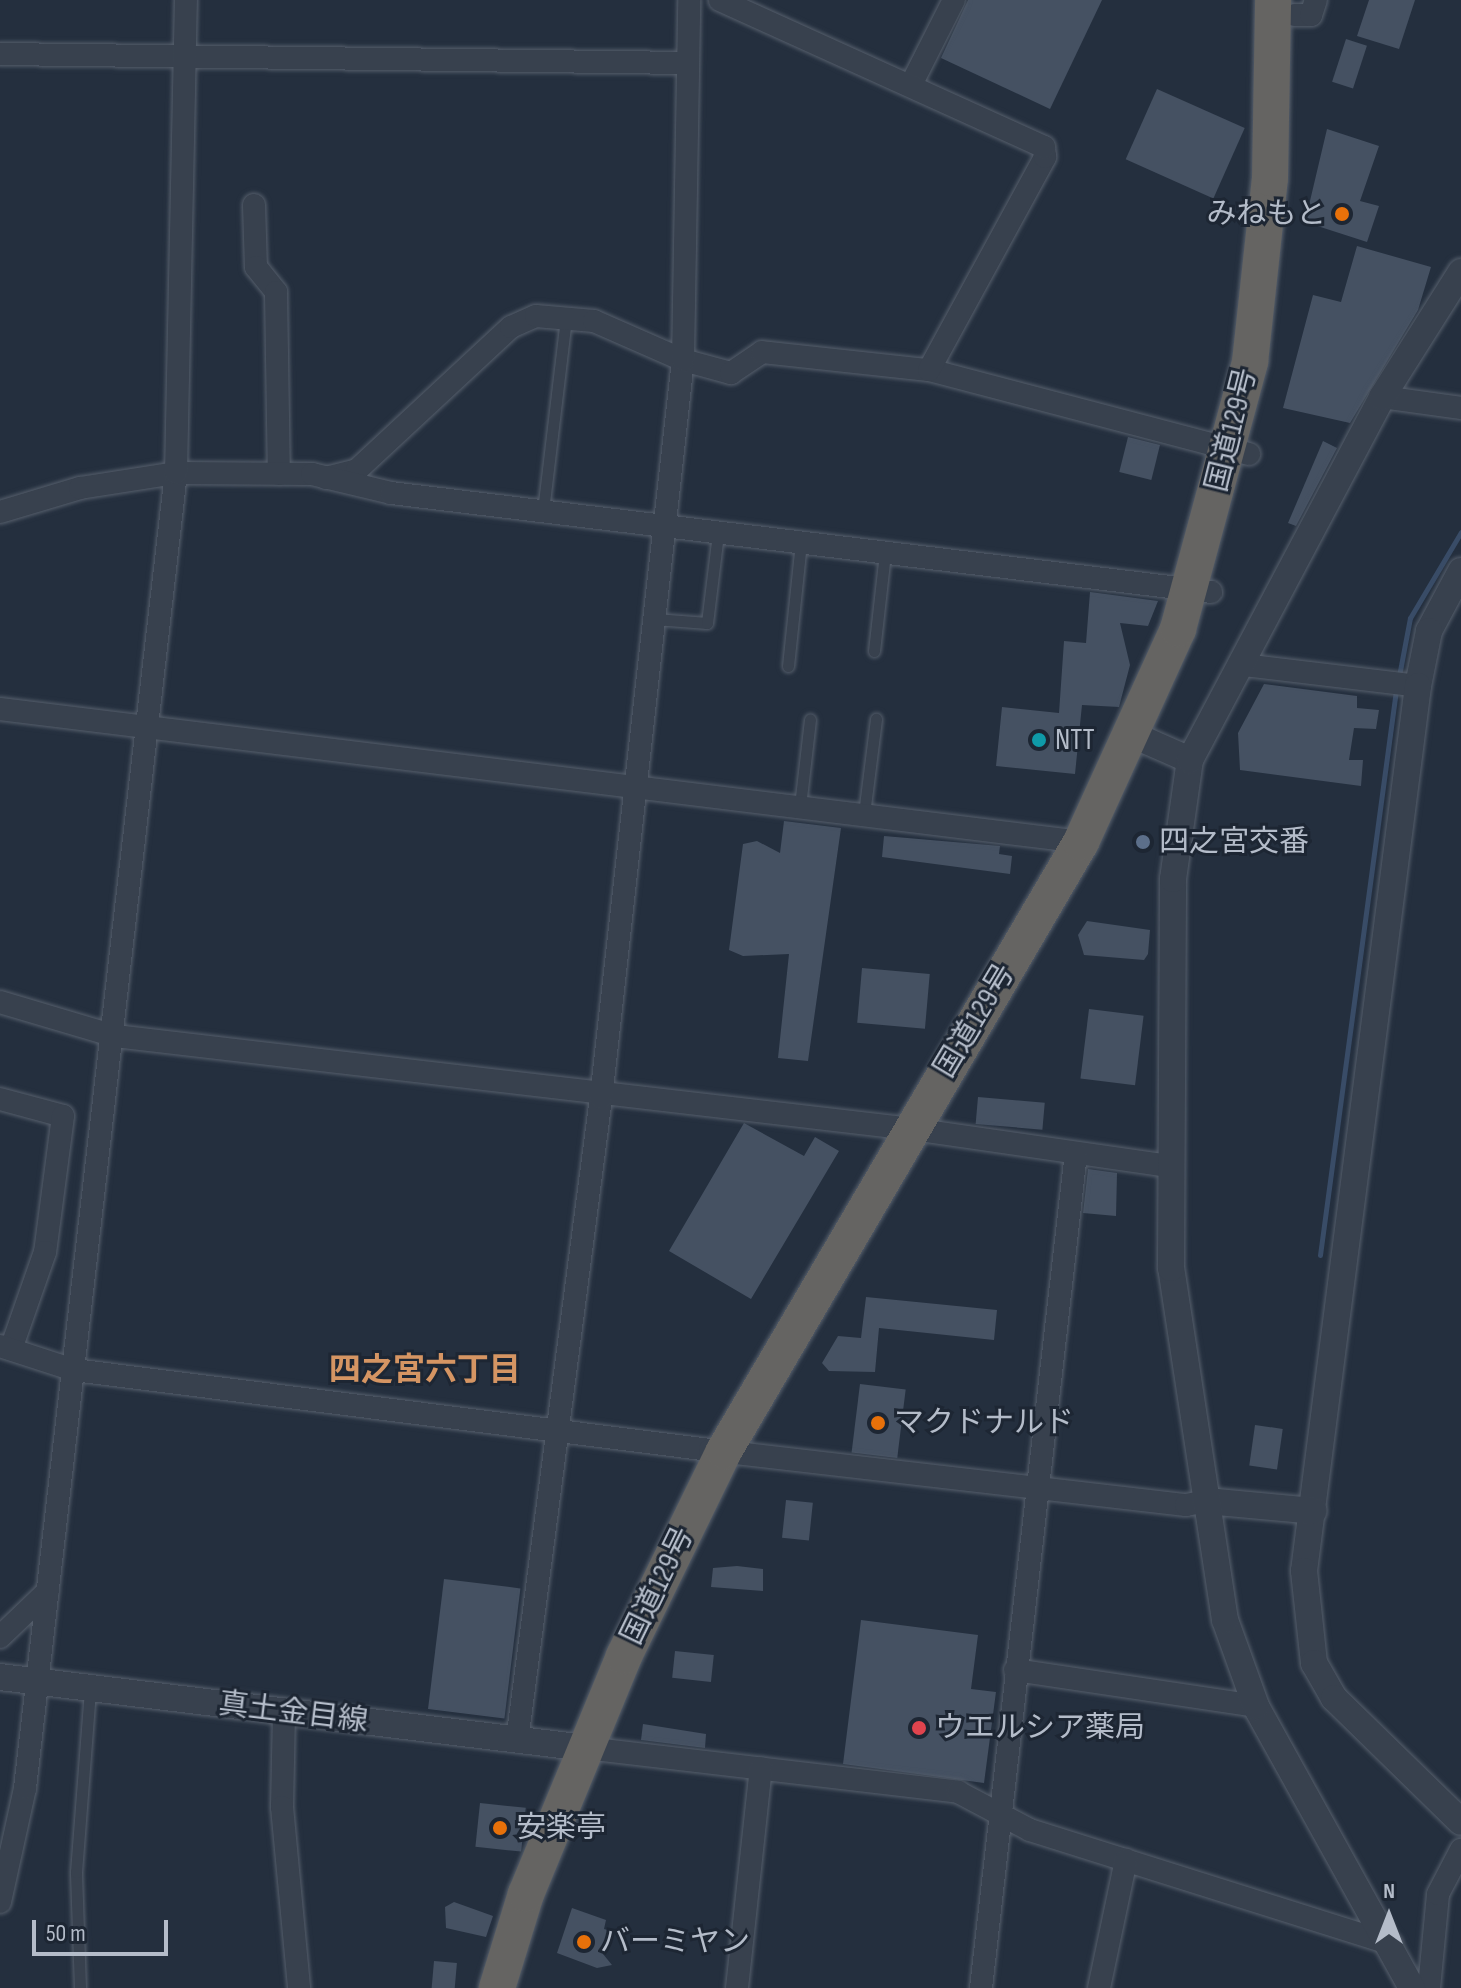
<!DOCTYPE html>
<meta charset="utf-8">
<style>
body{margin:0}
#map{position:relative;width:1461px;height:1988px;overflow:hidden;background:#242f3e;font-family:"Sofia Sans Condensed","Noto Sans JP",sans-serif}
div>[style]{position:absolute}
[style*='--x']{left:calc(var(--x)*1px);top:calc(var(--y)*1px);width:calc(var(--w)*1px);rotate:calc(var(--a)*1deg)}
.stream>*{height:5px;margin:-2.5px;padding:0 2.5px;transform-origin:2.5px;border-radius:2.5px;background:#394c67}
.building>*{inset:0;background:#455162;transform-origin:0 0}
.roads{filter:drop-shadow(0 0 2px #565f6c) drop-shadow(0 0 2px #565f6c)}
.service>*{height:11px;margin:-5.5px;padding:0 5.5px;transform-origin:5.5px;border-radius:5.5px;background:#38414e}
.minor>*{height:22px;margin:-11px;padding:0 11px;transform-origin:11px;border-radius:11px;background:#38414e}
.tertiary>*{height:26px;margin:-13px;padding:0 13px;transform-origin:13px;border-radius:13px;background:#38414e}
.trunk>*{height:36px;margin:-18px;padding:0 18px;transform-origin:18px;border-radius:18px;background:#656462}
.dots>*{width:22px;height:22px;translate:-50% -50%;box-sizing:border-box;border:4px solid #1d2633;border-radius:50%}
span{translate:-50% -50%;white-space:nowrap;text-align:center;line-height:1.15;-webkit-text-stroke:6px #1d2633;paint-order:stroke}
.poi-label{font-size:30px;color:#b4bcc9}
.right{translate:-100% -50%;text-align:right}
.left{translate:0 -50%;text-align:left}
.street-label{font-size:30px;color:#b4bcc9}
.neighbourhood-label{font-size:32px;color:#d59563;font-weight:700}
.north{position:absolute;left:1349px;top:1876px;width:80px;height:80px;-webkit-text-stroke:6px #1d2633;paint-order:stroke;rotate:0deg;font-size:22px;font-weight:700;line-height:32px;text-align:center;color:#b4bcc9}
.north::after{content:'';display:block;margin:auto;width:28px;height:36px;background:#b4bcc9;clip-path:polygon(50% 0,100% 100%,50% 72%,0 100%)}
.scale{position:absolute;left:32px;top:1920px;width:136px;height:36px;box-sizing:border-box;border:4px solid #b4bcc9;border-top:0;padding-left:10px;font-size:24px;line-height:28px;white-space:nowrap;color:#b4bcc9;-webkit-text-stroke:6px #1d2633;paint-order:stroke}
</style>
<div id="map">
<div class="stream">
<i style="--x:1399;--y:676;--w:59;--a:-79.3"></i>
<i style="--x:1410;--y:618;--w:100;--a:-59.3"></i>
<i style="--x:1320;--y:1255;--w:570;--a:-82.34"></i>
</div>
<div class="building">
<i style="clip-path:polygon(1102px 0,1050px 109px,941px 58px,968px 0)"></i>
<i style="clip-path:polygon(1369px 0,1415px 0,1399px 49px,1357px 36px)"></i>
<i style="left:1346px;top:39px;width:22px;height:45px;rotate:18deg"></i>
<i style="left:1157px;top:89px;width:96px;height:77px;rotate:24deg"></i>
<i style="clip-path:polygon(1327px 129px,1379px 146px,1360px 201px,1379px 206px,1367px 242px,1305px 222px)"></i>
<i style="clip-path:polygon(1357px 246px,1431px 267px,1418px 310px,1350px 423px,1283px 408px,1313px 295px,1341px 302px)"></i>
<i style="left:1128px;top:437px;width:33px;height:36px;rotate:14deg"></i>
<i style="clip-path:polygon(1323px 441px,1337px 448px,1296px 526px,1288px 523px)"></i>
<i style="clip-path:polygon(1090px 592px,1158px 601px,1148px 626px,1120px 623px,1130px 665px,1119px 707px,1082px 705px,1075px 774px,996px 766px,1002px 707px,1059px 713px,1064px 641px,1086px 643px)"></i>
<i style="clip-path:polygon(1264px 684px,1357px 696px,1357px 708px,1379px 710px,1376px 729px,1354px 728px,1349px 760px,1363px 760px,1361px 786px,1240px 770px,1238px 733px)"></i>
<i style="clip-path:polygon(784px 821px,841px 828px,808px 1061px,778px 1058px,789px 954px,743px 956px,729px 950px,743px 844px,757px 841px,780px 853px)"></i>
<i style="clip-path:polygon(884px 836px,1000px 846px,999px 854px,1012px 856px,1010px 874px,882px 857px)"></i>
<i style="clip-path:polygon(1087px 921px,1150px 930px,1148px 954px,1144px 960px,1084px 955px,1078px 935px)"></i>
<i style="left:862px;top:968px;width:68px;height:55px;rotate:5deg"></i>
<i style="left:1089px;top:1009px;width:55px;height:70px;rotate:7deg"></i>
<i style="left:978px;top:1097px;width:67px;height:27px;rotate:5deg"></i>
<i style="clip-path:polygon(744px 1123px,804px 1156px,815px 1137px,839px 1151px,751px 1299px,669px 1251px)"></i>
<i style="clip-path:polygon(1088px 1169px,1117px 1173px,1116px 1216px,1083px 1213px)"></i>
<i style="clip-path:polygon(866px 1297px,997px 1310px,994px 1340px,879px 1328px,875px 1372px,829px 1371px,822px 1363px,838px 1336px,861px 1338px)"></i>
<i style="left:860px;top:1384px;width:46px;height:69px;rotate:7deg"></i>
<i style="left:1255px;top:1425px;width:28px;height:41px;rotate:8deg"></i>
<i style="left:786px;top:1500px;width:27px;height:38px;rotate:6deg"></i>
<i style="clip-path:polygon(737px 1566px,763px 1569px,763px 1591px,711px 1587px,713px 1568px)"></i>
<i style="left:444px;top:1579px;width:77px;height:131px;rotate:7deg"></i>
<i style="clip-path:polygon(861px 1620px,978px 1635px,971px 1689px,996px 1692px,984px 1783px,843px 1764px)"></i>
<i style="left:675px;top:1651px;width:39px;height:27px;rotate:6deg"></i>
<i style="clip-path:polygon(643px 1724px,706px 1734px,705px 1748px,641px 1740px)"></i>
<i style="left:480px;top:1803px;width:46px;height:44px;rotate:6deg"></i>
<i style="clip-path:polygon(454px 1902px,493px 1916px,486px 1937px,446px 1928px,445px 1907px)"></i>
<i style="clip-path:polygon(572px 1908px,606px 1920px,604px 1929px,611px 1931px,603px 1954px,612px 1965px,597px 1968px,557px 1953px)"></i>
<i style="left:434px;top:1961px;width:23px;height:27px;rotate:5deg"></i>
</div>
<div class="roads">
<div class="service">
<i style="--x:543;--y:511;--w:195;--a:-83.2"></i>
<i style="--x:655;--y:619;--w:52;--a:4.4"></i>
<i style="--x:707;--y:623;--w:91;--a:-83"></i>
<i style="--x:874;--y:651;--w:99;--a:-83.6"></i>
<i style="--x:788;--y:666;--w:124;--a:-84"></i>
<i style="--x:800;--y:806;--w:87;--a:-83.4"></i>
<i style="--x:864;--y:814;--w:96;--a:-82.8"></i>
<i style="--x:80;--y:1988;--w:116;--a:-92"></i>
<i style="--x:76;--y:1872;--w:184;--a:-85.6"></i>
</div>
<div class="minor">
<i style="--x:1295;--y:15;--w:16;--a:0"></i>
<i style="--x:1311;--y:15;--w:16;--a:-72"></i>
<i style="--x:0;--y:54;--w:687;--a:0.75"></i>
<i style="--x:911;--y:85;--w:95;--a:-63.2"></i>
<i style="--x:254;--y:205;--w:62;--a:88.2"></i>
<i style="--x:256;--y:267;--w:32;--a:51"></i>
<i style="--x:276;--y:292;--w:182;--a:89.1"></i>
<i style="--x:929;--y:370;--w:331;--a:14.7"></i>
<i style="--x:1382;--y:397;--w:80;--a:7.9"></i>
<i style="--x:326;--y:478;--w:32;--a:-14"></i>
<i style="--x:357;--y:470;--w:210;--a:-42.9"></i>
<i style="--x:511;--y:327;--w:27;--a:-24"></i>
<i style="--x:536;--y:316;--w:58;--a:4.9"></i>
<i style="--x:594;--y:321;--w:97;--a:23.7"></i>
<i style="--x:683;--y:360;--w:50;--a:15.2"></i>
<i style="--x:731;--y:373;--w:37;--a:-34"></i>
<i style="--x:762;--y:352;--w:168;--a:6.2"></i>
<i style="--x:929;--y:370;--w:243;--a:-61.4"></i>
<i style="--x:1045;--y:157;--w:10;--a:-96"></i>
<i style="--x:1044;--y:147;--w:356;--a:-155.6"></i>
<i style="--x:0;--y:512;--w:84;--a:-16.7"></i>
<i style="--x:80;--y:488;--w:97;--a:-8.9"></i>
<i style="--x:176;--y:473;--w:136;--a:0.4"></i>
<i style="--x:312;--y:474;--w:81;--a:13.5"></i>
<i style="--x:391;--y:493;--w:826;--a:6.88"></i>
<i style="--x:1243;--y:665;--w:176;--a:6.8"></i>
<i style="--x:0;--y:709;--w:1089;--a:7.01"></i>
<i style="--x:0;--y:1002;--w:120;--a:16.5"></i>
<i style="--x:115;--y:1036;--w:802;--a:6.66"></i>
<i style="--x:912;--y:1129;--w:259;--a:8.2"></i>
<i style="--x:0;--y:1099;--w:65;--a:15.1"></i>
<i style="--x:63;--y:1116;--w:137;--a:97.5"></i>
<i style="--x:45;--y:1252;--w:103;--a:109.3"></i>
<i style="--x:0;--y:1346;--w:78;--a:18"></i>
<i style="--x:74;--y:1370;--w:641;--a:7.17"></i>
<i style="--x:710;--y:1450;--w:479;--a:6.6"></i>
<i style="--x:1186;--y:1505;--w:20;--a:-11"></i>
<i style="--x:0;--y:1637;--w:66;--a:-43.8"></i>
<i style="--x:1015;--y:1670;--w:244;--a:8.5"></i>
<i style="--x:284;--y:1712;--w:95;--a:91.2"></i>
<i style="--x:282;--y:1807;--w:182;--a:84.6"></i>
<i style="--x:517;--y:1741;--w:648;--a:-82.56"></i>
<i style="--x:601;--y:1098;--w:743;--a:-83.66"></i>
<i style="--x:683;--y:360;--w:360;--a:-89"></i>
<i style="--x:586;--y:1748;--w:375;--a:6.7"></i>
<i style="--x:958;--y:1792;--w:81;--a:27.8"></i>
<i style="--x:1030;--y:1830;--w:379;--a:17.5"></i>
<i style="--x:0;--y:1902;--w:117;--a:-77.6"></i>
<i style="--x:25;--y:1788;--w:1324;--a:-83.45"></i>
<i style="--x:176;--y:473;--w:473;--a:-88.8"></i>
<i style="--x:737;--y:1988;--w:221;--a:-83.8"></i>
<i style="--x:981;--y:1988;--w:840;--a:-83.51"></i>
<i style="--x:1099;--y:1988;--w:131;--a:-78.1"></i>
<i style="--x:1429;--y:1988;--w:94;--a:-84.5"></i>
<i style="--x:1438;--y:1894;--w:50;--a:-62.4"></i>
</div>
<div class="tertiary">
<i style="--x:1461;--y:571;--w:68;--a:118.1"></i>
<i style="--x:1429;--y:631;--w:56;--a:101.3"></i>
<i style="--x:1418;--y:686;--w:892;--a:97.34"></i>
<i style="--x:1304;--y:1571;--w:93;--a:83.8"></i>
<i style="--x:1314;--y:1663;--w:40;--a:60.3"></i>
<i style="--x:1334;--y:1698;--w:177;--a:44.3"></i>
<i style="--x:1133;--y:735;--w:62;--a:23.7"></i>
<i style="--x:1206;--y:1501;--w:108;--a:5.3"></i>
<i style="--x:0;--y:1677;--w:590;--a:6.91"></i>
<i style="--x:1412;--y:1988;--w:322;--a:-119"></i>
<i style="--x:1256;--y:1706;--w:91;--a:-109.8"></i>
<i style="--x:1225;--y:1620;--w:356;--a:-98.7"></i>
<i style="--x:1171;--y:1268;--w:389;--a:-89.7"></i>
<i style="--x:1173;--y:879;--w:120;--a:-81.9"></i>
<i style="--x:1190;--y:760;--w:411;--a:-62.1"></i>
<i style="--x:1382;--y:397;--w:148;--a:-57.7"></i>
</div>
<div class="trunk">
<i style="--x:497;--y:1988;--w:98;--a:-72.9"></i>
<i style="--x:526;--y:1894;--w:257;--a:-67.6"></i>
<i style="--x:624;--y:1656;--w:228;--a:-64"></i>
<i style="--x:724;--y:1451;--w:706;--a:-59.62"></i>
<i style="--x:1081;--y:842;--w:234;--a:-65.5"></i>
<i style="--x:1178;--y:629;--w:277;--a:-74.9"></i>
<i style="--x:1250;--y:362;--w:185;--a:-83.8"></i>
<i style="--x:1270;--y:178;--w:178;--a:-89"></i>
</div>
</div>
<div class="dots">
<i style="left:1342px;top:214px;background:#e8710a"></i>
<i style="left:1039px;top:740px;background:#0f9aa8"></i>
<i style="left:1143px;top:842px;background:#5c6f8a"></i>
<i style="left:878px;top:1423px;background:#e8710a"></i>
<i style="left:919px;top:1728px;background:#e0444e"></i>
<i style="left:500px;top:1828px;background:#e8710a"></i>
<i style="left:584px;top:1942px;background:#e8710a"></i>
</div>
<div class="poi-label">
<span class="right" style="left:1326px;top:214px">みねもと</span>
<span class="left" style="left:1055px;top:740px">NTT</span>
<span class="left" style="left:1159px;top:842px">四之宮交番</span>
<span class="left" style="left:894px;top:1423px">マクドナルド</span>
<span class="left" style="left:935px;top:1728px">ウエルシア薬局</span>
<span class="left" style="left:516px;top:1828px">安楽亭</span>
<span class="left" style="left:600px;top:1942px">バーミヤン</span>
</div>
<div class="street-label">
<span style="left:1232px;top:430px;rotate:-76deg">国道129号</span>
<span style="left:975px;top:1021px;rotate:-59deg">国道129号</span>
<span style="left:658px;top:1586px;rotate:-64deg">国道129号</span>
<span style="left:293px;top:1713px;rotate:7deg">真土金目線</span>
</div>
<div class="neighbourhood-label">
<span style="left:425px;top:1371px">四之宮六丁目</span>
</div>
<div class="north">N</div>
<div class="scale">50 m</div>
</div>
